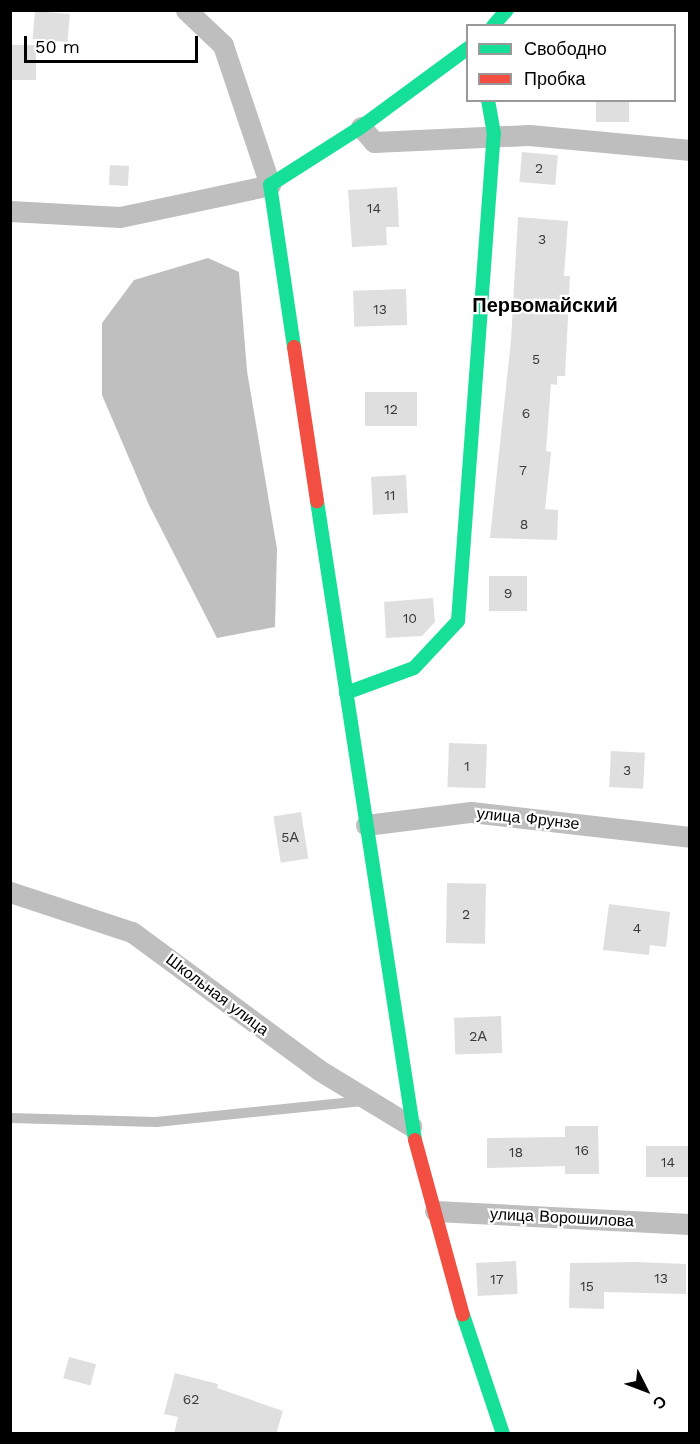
<!DOCTYPE html>
<meta charset="utf-8">
<style>
body{margin:0}
#map{position:relative;width:700px;height:1444px;overflow:hidden;background:#fff;font-family:"Work Sans",sans-serif}
div>[style]{position:absolute}
[style*='--x']{left:calc(var(--x)*1px);top:calc(var(--y)*1px);width:calc(var(--w)*1px);rotate:calc(var(--a)*1deg)}
.water>*{inset:0;background:#bfbfbf}
.building>*{inset:0;background:#dfdfdf;transform-origin:0 0}
.lane>*{height:10px;margin:-5px;padding:0 5px;transform-origin:5px;border-radius:5px;background:#bebebe}
.street>*{height:21px;margin:-10.5px;padding:0 10.5px;transform-origin:10.5px;border-radius:10.5px;background:#bebebe}
.fast>*{height:14px;margin:-7px;padding:0 7px;transform-origin:7px;border-radius:7px;background:#16e098}
.jam>*{height:14px;margin:-7px;padding:0 7px;transform-origin:7px;border-radius:7px;background:#f24e42}
span{translate:-50% -50%;white-space:nowrap;text-align:center;line-height:1.15;-webkit-text-stroke:4.5px #fff;paint-order:stroke}
.number-label{font-size:14px;color:#383838}
.number-label span{-webkit-text-stroke-width:0}
.street-label{font-size:16px;color:#000}
.quarter-label{font-size:20px;color:#000;font-weight:700}
.frame{position:absolute;inset:0;border:12px solid #000;pointer-events:none}
.legend{position:absolute;left:466px;top:24px;width:210px;height:78px;box-sizing:border-box;background:#fff;border:2px solid #999;margin:0;padding:8px 10px;list-style:none;font-size:18px;color:#000}
.legend li{display:flex;align-items:center;gap:12px;height:30px}
.legend b{width:30px;border:2px solid #999}
.north{position:absolute;left:616px;top:1360px;width:60px;height:60px;-webkit-text-stroke:4px #fff;paint-order:stroke;rotate:132deg;font-size:16px;font-weight:700;line-height:24px;text-align:center;color:#000}
.north::after{content:'';display:block;margin:auto;width:21px;height:27px;background:#000;clip-path:polygon(50% 0,100% 100%,50% 72%,0 100%)}
.scale{position:absolute;left:24px;top:36px;width:174px;height:27px;box-sizing:border-box;border:3px solid #000;border-top:0;padding-left:8px;font-size:18px;line-height:21px;white-space:nowrap;color:#000;-webkit-text-stroke:4px #fff;paint-order:stroke}
</style>
<div id="map">
<div class="water">
<i style="clip-path:polygon(208px 258px,239px 272px,247px 371px,277px 549px,275px 627px,217px 638px,149px 505px,102px 395px,102px 323px,134px 280px)"></i>
</div>
<div class="building">
<i style="left:35px;top:11px;width:35px;height:28px;rotate:5deg"></i>
<i style="left:10px;top:45px;width:26px;height:35px"></i>
<i style="left:596px;top:100px;width:33px;height:22px"></i>
<i style="left:522px;top:152px;width:36px;height:30px;rotate:5deg"></i>
<i style="left:110px;top:165px;width:19px;height:20px;rotate:3deg"></i>
<i style="clip-path:polygon(397px 187px,399px 227px,386px 227px,387px 245px,352px 247px,348px 190px)"></i>
<i style="clip-path:polygon(518px 217px,568px 221px,564px 276px,570px 276px,565px 376px,557px 376px,557px 385px,551px 384px,546px 451px,551px 452px,545px 509px,558px 510px,557px 540px,490px 538px,511px 340px)"></i>
<i style="left:406px;top:289px;width:36px;height:53px;rotate:88deg"></i>
<i style="left:365px;top:392px;width:52px;height:34px"></i>
<i style="left:406px;top:475px;width:38px;height:35px;rotate:87deg"></i>
<i style="left:489px;top:576px;width:38px;height:35px"></i>
<i style="clip-path:polygon(433px 598px,435px 622px,422px 636px,386px 638px,384px 602px)"></i>
<i style="left:449px;top:743px;width:38px;height:44px;rotate:2deg"></i>
<i style="left:611px;top:751px;width:34px;height:36px;rotate:3deg"></i>
<i style="left:301px;top:812px;width:47px;height:28px;rotate:81deg"></i>
<i style="left:447px;top:883px;width:39px;height:60px;rotate:1deg"></i>
<i style="clip-path:polygon(609px 904px,670px 912px,666px 947px,650px 945px,649px 955px,603px 950px)"></i>
<i style="left:501px;top:1016px;width:37px;height:47px;rotate:88deg"></i>
<i style="clip-path:polygon(565px 1126px,598px 1126px,599px 1174px,565px 1174px,565px 1166px,487px 1168px,487px 1138px,565px 1137px)"></i>
<i style="left:690px;top:1146px;width:31px;height:44px;rotate:90deg"></i>
<i style="left:516px;top:1261px;width:33px;height:40px;rotate:87deg"></i>
<i style="clip-path:polygon(637px 1262px,686px 1264px,686px 1294px,604px 1292px,604px 1309px,569px 1308px,570px 1263px)"></i>
<i style="left:69px;top:1357px;width:28px;height:22px;rotate:15deg"></i>
<i style="clip-path:polygon(175px 1373px,218px 1384px,217px 1388px,283px 1411px,276px 1434px,174px 1434px,178px 1417px,164px 1414px)"></i>
</div>
<div class="lane">
<i style="--x:10;--y:1118;--w:146;--a:1.6"></i>
<i style="--x:156;--y:1122;--w:208;--a:-5.8"></i>
</div>
<div class="street">
<i style="--x:361;--y:127;--w:20;--a:49"></i>
<i style="--x:374;--y:142;--w:155;--a:-2.6"></i>
<i style="--x:529;--y:135;--w:162;--a:5.3"></i>
<i style="--x:10;--y:211;--w:110;--a:3.1"></i>
<i style="--x:120;--y:217;--w:153;--a:-12"></i>
<i style="--x:270;--y:185;--w:148;--a:-108.6"></i>
<i style="--x:223;--y:45;--w:51;--a:-136.6"></i>
<i style="--x:366;--y:825;--w:106;--a:-7.1"></i>
<i style="--x:471;--y:812;--w:220;--a:6.5"></i>
<i style="--x:10;--y:892;--w:128;--a:18.2"></i>
<i style="--x:132;--y:932;--w:232;--a:36.4"></i>
<i style="--x:319;--y:1070;--w:108;--a:31.3"></i>
<i style="--x:435;--y:1211;--w:255;--a:2.9"></i>
</div>
<div class="fast">
<i style="--x:493;--y:26;--w:21;--a:-49"></i>
<i style="--x:294;--y:347;--w:164;--a:-98.4"></i>
<i style="--x:270;--y:185;--w:108;--a:-32.5"></i>
<i style="--x:361;--y:127;--w:133;--a:-36.4"></i>
<i style="--x:317;--y:501;--w:646;--a:81.28"></i>
<i style="--x:346;--y:693;--w:72;--a:-20.2"></i>
<i style="--x:414;--y:668;--w:64;--a:-46.9"></i>
<i style="--x:458;--y:621;--w:488;--a:-85.8"></i>
<i style="--x:494;--y:134;--w:35;--a:-100"></i>
<i style="--x:463;--y:1315;--w:126;--a:71.4"></i>
</div>
<div class="jam">
<i style="--x:294;--y:347;--w:156;--a:81.5"></i>
<i style="--x:415;--y:1140;--w:181;--a:74.7"></i>
</div>
<div class="number-label">
<span style="left:539px;top:168px">2</span>
<span style="left:374px;top:208px">14</span>
<span style="left:542px;top:239px">3</span>
<span style="left:380px;top:309px">13</span>
<span style="left:536px;top:359px">5</span>
<span style="left:391px;top:409px">12</span>
<span style="left:526px;top:413px">6</span>
<span style="left:523px;top:470px">7</span>
<span style="left:390px;top:495px">11</span>
<span style="left:524px;top:524px">8</span>
<span style="left:508px;top:593px">9</span>
<span style="left:410px;top:618px">10</span>
<span style="left:467px;top:766px">1</span>
<span style="left:627px;top:770px">3</span>
<span style="left:290px;top:837px">5А</span>
<span style="left:466px;top:914px">2</span>
<span style="left:637px;top:928px">4</span>
<span style="left:478px;top:1036px">2А</span>
<span style="left:582px;top:1150px">16</span>
<span style="left:516px;top:1152px">18</span>
<span style="left:668px;top:1162px">14</span>
<span style="left:661px;top:1278px">13</span>
<span style="left:497px;top:1279px">17</span>
<span style="left:587px;top:1286px">15</span>
<span style="left:191px;top:1399px">62</span>
</div>
<div class="street-label">
<span style="left:528px;top:819px;rotate:6deg">улица Фрунзе</span>
<span style="left:217px;top:995px;rotate:37deg">Школьная улица</span>
<span style="left:562px;top:1218px;rotate:3deg">улица Ворошилова</span>
</div>
<div class="quarter-label">
<span style="left:545px;top:305px">Первомайский</span>
</div>
<div class="frame"></div>
<ul class="legend">
<li><b style="height:8px;background:#16e098"></b>Свободно</li>
<li><b style="height:8px;background:#f24e42"></b>Пробка</li>
</ul>
<div class="north">С</div>
<div class="scale">50 m</div>
</div>
